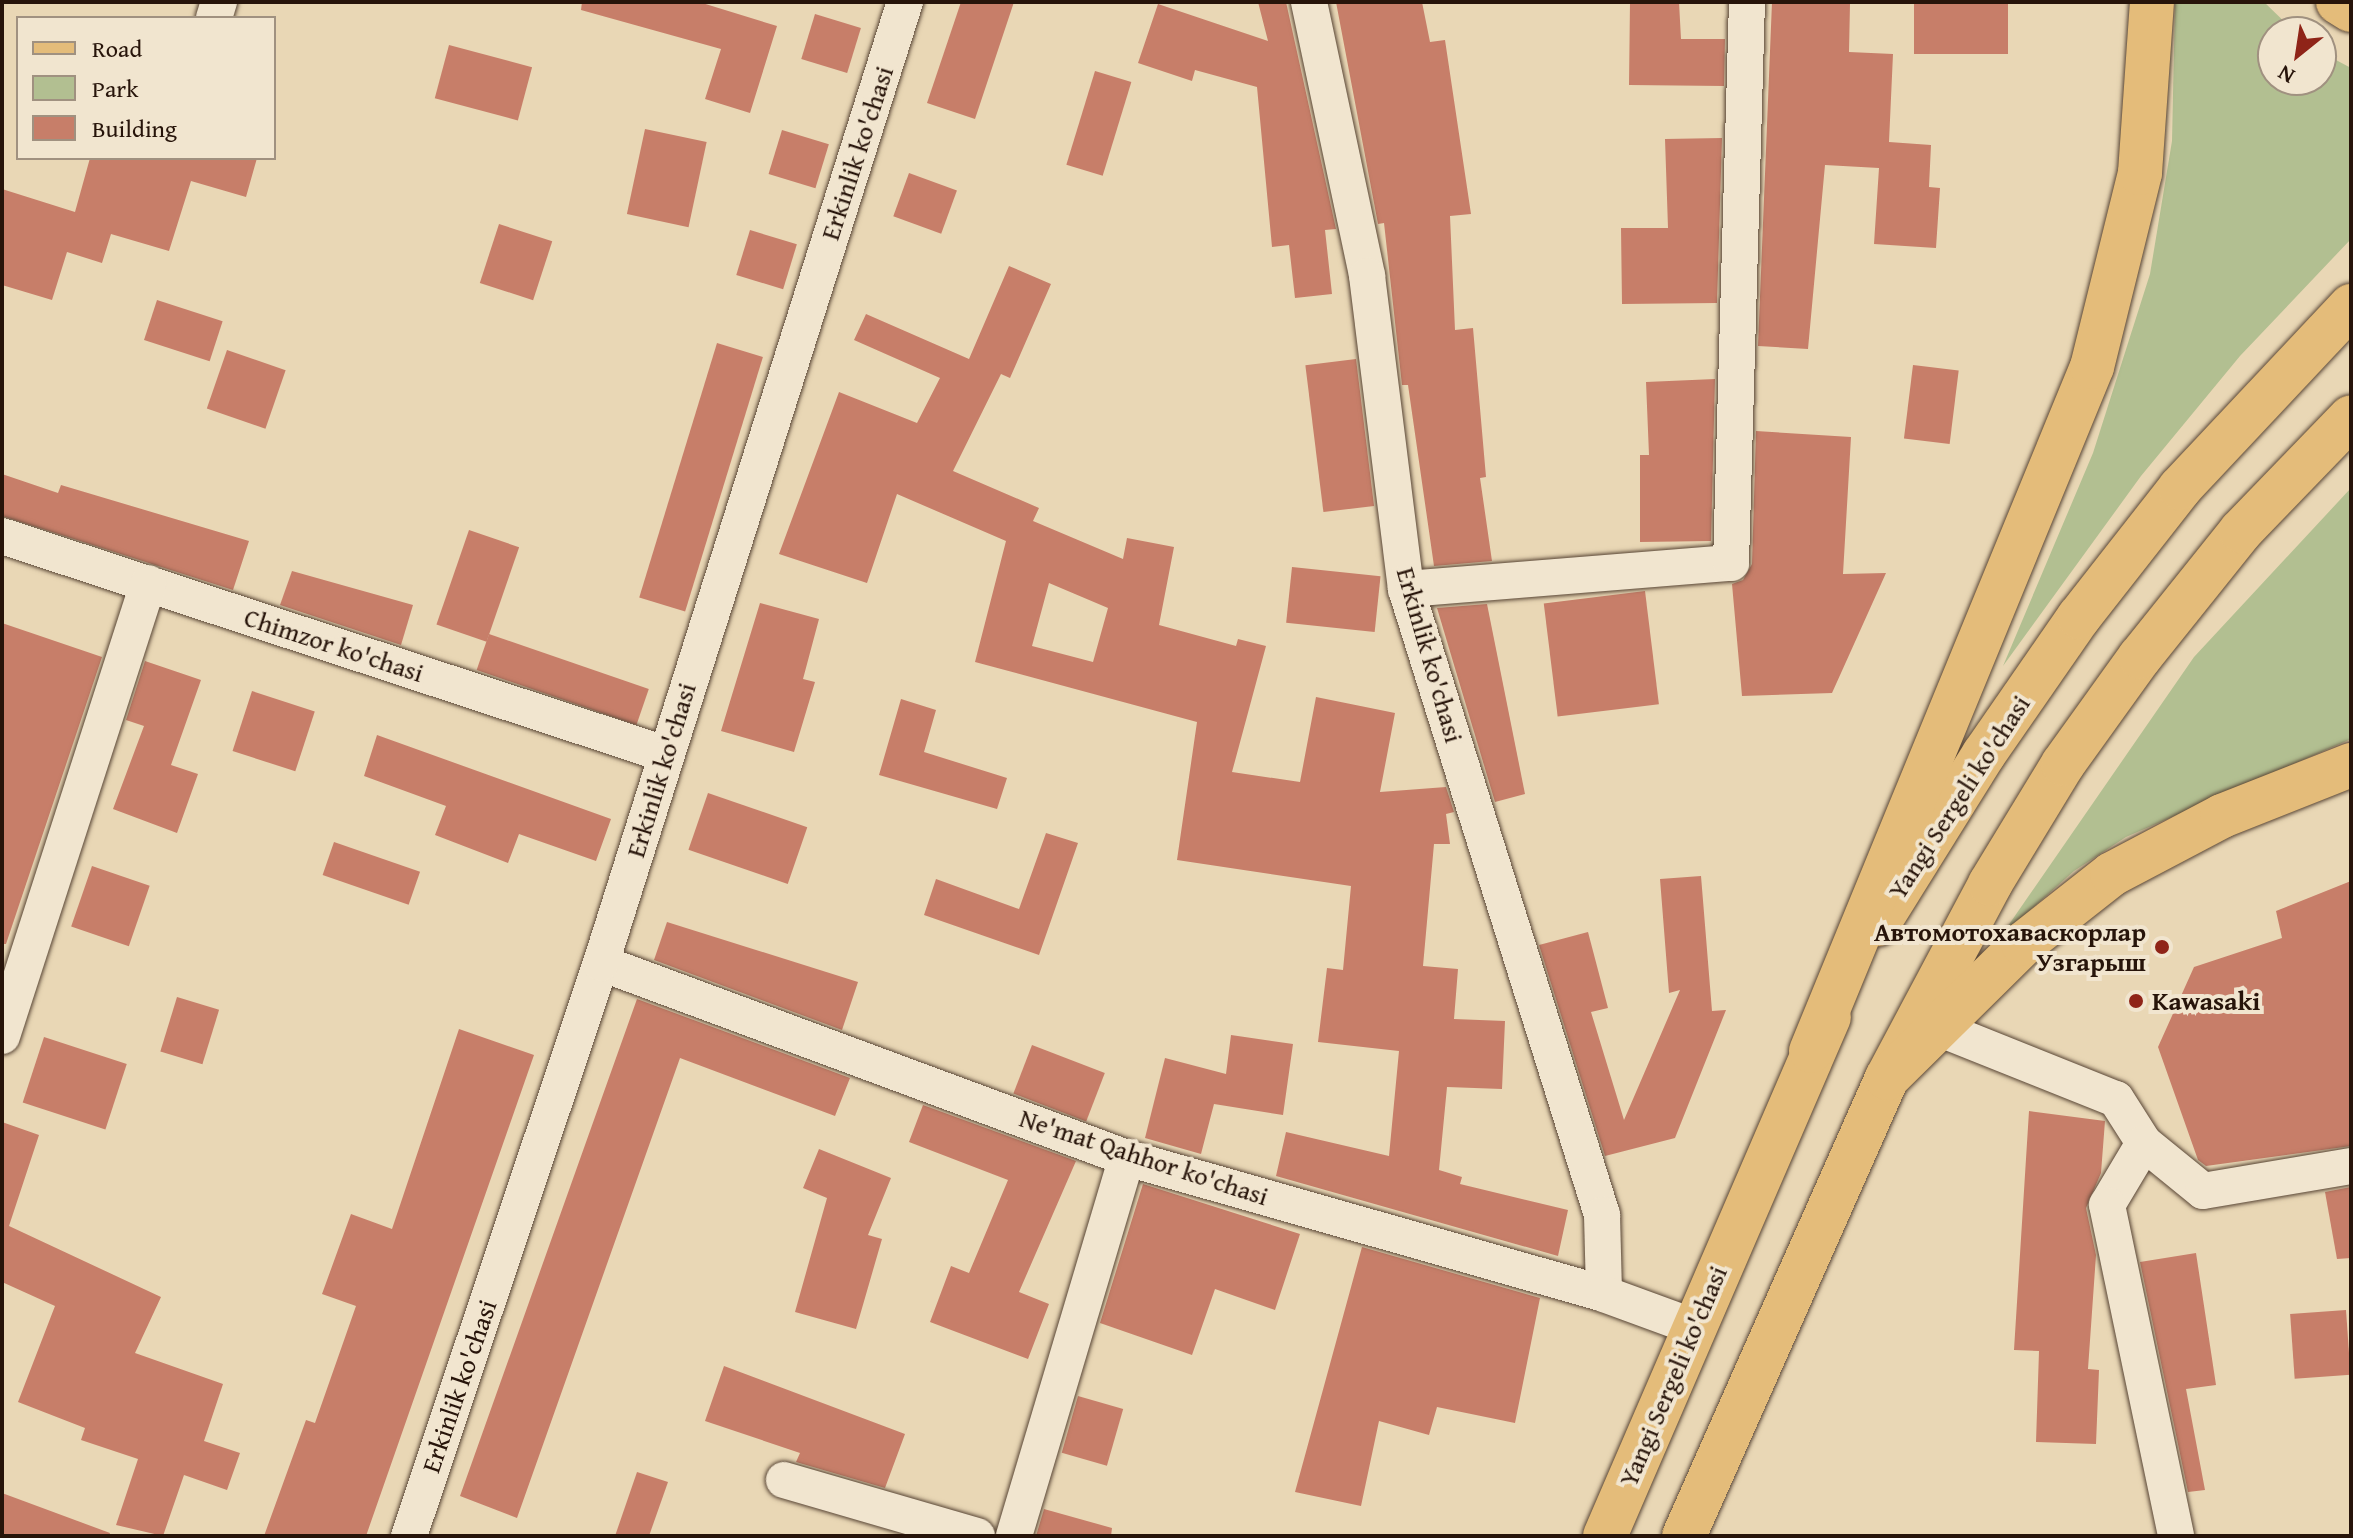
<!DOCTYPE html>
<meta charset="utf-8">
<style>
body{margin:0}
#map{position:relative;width:2353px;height:1538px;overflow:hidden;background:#e9d7b5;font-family:"Gentium Book Plus",serif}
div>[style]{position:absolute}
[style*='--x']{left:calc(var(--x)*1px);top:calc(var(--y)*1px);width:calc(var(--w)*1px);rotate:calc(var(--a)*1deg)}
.green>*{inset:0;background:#b2bf91}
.building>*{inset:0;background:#c77e69;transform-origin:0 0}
.roads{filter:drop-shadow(0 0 2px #584535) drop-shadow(0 0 2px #584535)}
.minor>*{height:36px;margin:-18px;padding:0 18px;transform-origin:18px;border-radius:18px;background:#f1e5cf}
.primary>*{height:44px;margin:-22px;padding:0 22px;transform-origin:22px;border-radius:22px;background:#e4bc7a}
.trunk>*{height:44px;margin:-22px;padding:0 22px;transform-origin:22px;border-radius:22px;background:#e4bc7a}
.dots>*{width:22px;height:22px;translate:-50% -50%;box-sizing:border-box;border:4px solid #f1e5cf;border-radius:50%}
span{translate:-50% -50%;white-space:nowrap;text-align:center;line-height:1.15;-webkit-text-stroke:8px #f1e5cf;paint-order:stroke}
.street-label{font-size:26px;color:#27140a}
.poi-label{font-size:26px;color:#27140a;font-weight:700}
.right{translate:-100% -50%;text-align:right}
.left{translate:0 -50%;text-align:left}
.frame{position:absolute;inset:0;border:4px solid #27140a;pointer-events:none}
.legend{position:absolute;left:16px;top:16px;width:260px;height:144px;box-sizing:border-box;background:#f1e5cf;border:2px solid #a09180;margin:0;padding:10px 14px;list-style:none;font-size:24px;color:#27140a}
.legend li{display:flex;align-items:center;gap:16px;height:40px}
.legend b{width:40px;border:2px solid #a09180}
.north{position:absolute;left:2257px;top:16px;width:80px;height:80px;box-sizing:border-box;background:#f1e5cf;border:2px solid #a09180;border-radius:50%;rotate:210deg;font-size:22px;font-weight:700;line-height:32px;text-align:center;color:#27140a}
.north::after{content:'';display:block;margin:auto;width:28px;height:36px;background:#8f2418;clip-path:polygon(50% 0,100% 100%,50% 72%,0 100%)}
</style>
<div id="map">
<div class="green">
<i style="clip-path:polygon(2175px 2px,2264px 2px,2295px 32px,2273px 32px,2273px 80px,2321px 80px,2321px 52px,2351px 68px,2351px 239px,2240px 356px,2141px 476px,2003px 666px,2093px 453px,2150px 274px,2172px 141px)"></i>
<i style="clip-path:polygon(2351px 488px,2351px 739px,2126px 837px,2074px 871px,2001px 936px,2194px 657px)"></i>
</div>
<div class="building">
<i style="clip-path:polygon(582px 2px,699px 2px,777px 26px,750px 113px,705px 99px,721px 49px,581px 10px)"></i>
<i style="clip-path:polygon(961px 2px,1014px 2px,975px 119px,927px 103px)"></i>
<i style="clip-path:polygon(1258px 2px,1286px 2px,1336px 229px,1325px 230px,1332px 294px,1295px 298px,1289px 245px,1272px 247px,1257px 87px,1195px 70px,1192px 81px,1138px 63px,1158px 4px,1268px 41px)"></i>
<i style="clip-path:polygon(1336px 2px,1422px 2px,1430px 42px,1445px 40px,1471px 214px,1450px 216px,1455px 330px,1473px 328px,1486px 477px,1480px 478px,1492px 561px,1434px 566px,1408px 385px,1402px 385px,1384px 223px,1378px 224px)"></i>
<i style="clip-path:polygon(1630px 2px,1679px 2px,1681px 39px,1725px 39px,1724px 86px,1629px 85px)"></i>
<i style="clip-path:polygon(1772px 2px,1850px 4px,1849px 52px,1893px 54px,1889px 142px,1931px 145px,1929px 187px,1940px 188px,1936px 248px,1874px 244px,1879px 168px,1825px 165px,1808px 349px,1758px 346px)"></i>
<i style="left:1914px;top:2px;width:94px;height:52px"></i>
<i style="left:815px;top:14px;width:48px;height:47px;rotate:17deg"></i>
<i style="left:449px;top:45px;width:86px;height:55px;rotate:15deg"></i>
<i style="left:1095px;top:71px;width:38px;height:98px;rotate:17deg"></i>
<i style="left:645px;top:129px;width:63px;height:87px;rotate:12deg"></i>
<i style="left:782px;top:130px;width:49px;height:46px;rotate:17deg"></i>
<i style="clip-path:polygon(1722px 138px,1717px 303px,1622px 304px,1621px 228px,1668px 228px,1665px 139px)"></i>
<i style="clip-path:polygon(90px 158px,257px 158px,246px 197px,191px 181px,169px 251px,111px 234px,102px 263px,67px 252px,52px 300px,2px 285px,2px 189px,75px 212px)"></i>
<i style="left:909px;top:173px;width:51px;height:46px;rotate:20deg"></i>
<i style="left:499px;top:224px;width:56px;height:62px;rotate:18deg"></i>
<i style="left:750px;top:230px;width:49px;height:47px;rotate:17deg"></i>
<i style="clip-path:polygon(evenodd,1009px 266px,1051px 284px,1010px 378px,1001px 374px,953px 471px,1039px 508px,1033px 521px,1123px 559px,1127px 538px,1174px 547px,1159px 625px,1236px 646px,1238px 639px,1266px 646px,1232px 772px,1300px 782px,1316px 697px,1395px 713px,1380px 792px,1446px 787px,1454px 812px,1446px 814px,1450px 844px,1434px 844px,1423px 966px,1458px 969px,1454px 1019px,1505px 1021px,1502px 1089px,1447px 1087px,1439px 1170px,1462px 1177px,1460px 1184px,1568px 1210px,1558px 1256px,1276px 1176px,1286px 1132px,1389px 1156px,1399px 1051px,1318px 1042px,1327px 968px,1343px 970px,1351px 886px,1177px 860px,1197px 722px,975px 662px,1006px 541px,897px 494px,867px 583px,779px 554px,839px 392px,917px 423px,940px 378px,854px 340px,866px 314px,969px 359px,1009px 266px,1049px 583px,1108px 608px,1093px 662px,1032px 646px,1049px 583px)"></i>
<i style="left:157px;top:300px;width:69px;height:42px;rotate:18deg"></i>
<i style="left:717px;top:343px;width:48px;height:266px;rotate:17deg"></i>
<i style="left:227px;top:350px;width:62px;height:62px;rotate:19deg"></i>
<i style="left:1356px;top:359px;width:148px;height:51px;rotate:83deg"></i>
<i style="left:1913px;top:365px;width:46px;height:74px;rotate:7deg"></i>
<i style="clip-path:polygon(1715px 379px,1711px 541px,1640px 542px,1640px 455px,1649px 455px,1646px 382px)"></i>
<i style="clip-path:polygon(1756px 431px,1851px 437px,1843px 574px,1886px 573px,1832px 693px,1742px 696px,1732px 584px,1743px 580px,1752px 564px)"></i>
<i style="clip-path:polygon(2px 474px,58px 493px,61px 485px,249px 541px,233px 590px,2px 516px)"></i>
<i style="left:469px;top:530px;width:53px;height:100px;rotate:19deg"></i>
<i style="left:1292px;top:567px;width:89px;height:56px;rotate:6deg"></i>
<i style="clip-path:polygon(292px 571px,413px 605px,401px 645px,280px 605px)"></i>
<i style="left:1645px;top:591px;width:114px;height:102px;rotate:83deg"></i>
<i style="clip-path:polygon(760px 603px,819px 619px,803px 679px,815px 682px,794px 752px,721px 731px)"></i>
<i style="clip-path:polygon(1487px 604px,1525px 794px,1495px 802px,1437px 608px)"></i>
<i style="clip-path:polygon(2px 623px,102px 657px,6px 944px,2px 944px)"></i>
<i style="left:489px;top:634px;width:169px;height:38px;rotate:19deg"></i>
<i style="clip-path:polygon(145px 661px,201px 680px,171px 765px,198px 774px,177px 833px,113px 809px,144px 726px,126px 720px)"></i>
<i style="left:252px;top:691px;width:66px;height:63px;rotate:18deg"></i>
<i style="clip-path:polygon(901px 699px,936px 710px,924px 752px,1007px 778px,997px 809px,879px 775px)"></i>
<i style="clip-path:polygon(377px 735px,611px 819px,596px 861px,519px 834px,508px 863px,435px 835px,446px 806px,364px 776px)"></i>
<i style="left:708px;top:793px;width:105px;height:60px;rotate:19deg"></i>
<i style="clip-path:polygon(1046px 833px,1078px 843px,1039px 955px,924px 915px,936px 879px,1019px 909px)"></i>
<i style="left:334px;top:842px;width:91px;height:35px;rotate:19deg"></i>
<i style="left:92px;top:866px;width:61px;height:64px;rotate:19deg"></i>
<i style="clip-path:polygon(1701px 876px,1712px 1011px,1726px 1010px,1675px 1138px,1605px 1156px,1539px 945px,1588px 932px,1608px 1008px,1591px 1012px,1624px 1120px,1680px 990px,1669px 993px,1660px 879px)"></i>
<i style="clip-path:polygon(2351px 881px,2351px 1146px,2206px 1166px,2198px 1160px,2158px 1047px,2194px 967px,2282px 938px,2276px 911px)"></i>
<i style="clip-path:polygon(667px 922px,858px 982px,842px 1030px,654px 960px)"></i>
<i style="left:177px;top:997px;width:44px;height:57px;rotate:17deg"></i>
<i style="clip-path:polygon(637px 999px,850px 1078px,835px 1116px,680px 1058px,517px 1518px,460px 1496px)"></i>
<i style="clip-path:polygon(459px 1029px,534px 1055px,366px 1536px,264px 1536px,306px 1420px,315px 1423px,356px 1306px,322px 1294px,351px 1214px,392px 1229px)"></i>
<i style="clip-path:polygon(1231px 1035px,1293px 1044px,1283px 1115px,1214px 1104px,1201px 1154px,1145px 1138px,1165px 1058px,1226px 1074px)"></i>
<i style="left:44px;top:1037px;width:87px;height:69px;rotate:18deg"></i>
<i style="left:1032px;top:1045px;width:78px;height:52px;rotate:21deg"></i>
<i style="clip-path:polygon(923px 1105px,1076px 1161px,1019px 1292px,1049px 1304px,1028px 1359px,930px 1322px,951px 1266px,969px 1273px,1008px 1180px,909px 1142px)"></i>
<i style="clip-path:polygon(2029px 1111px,2105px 1121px,2101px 1173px,2086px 1208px,2096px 1255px,2088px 1369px,2099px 1370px,2096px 1444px,2036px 1442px,2039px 1351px,2014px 1350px)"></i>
<i style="clip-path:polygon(2px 1122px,39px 1135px,9px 1226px,161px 1297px,135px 1353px,223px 1384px,204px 1441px,240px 1453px,227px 1490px,184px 1475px,163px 1536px,116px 1525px,138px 1459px,81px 1440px,85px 1428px,18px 1402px,55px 1306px,2px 1282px)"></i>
<i style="clip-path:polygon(819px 1149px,891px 1178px,868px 1235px,882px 1239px,856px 1329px,795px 1312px,827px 1198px,803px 1188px)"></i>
<i style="clip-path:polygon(1143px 1184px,1300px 1234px,1275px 1310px,1215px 1289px,1192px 1355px,1100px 1323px)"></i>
<i style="clip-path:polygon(2351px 1187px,2351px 1258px,2337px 1259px,2325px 1192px)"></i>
<i style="clip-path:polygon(1362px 1247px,1540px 1298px,1515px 1423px,1437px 1407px,1429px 1435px,1379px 1421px,1361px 1506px,1295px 1492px)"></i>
<i style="clip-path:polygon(2196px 1253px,2216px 1385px,2186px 1389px,2205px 1490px,2188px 1492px,2140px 1262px)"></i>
<i style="left:2346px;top:1310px;width:65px;height:56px;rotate:86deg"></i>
<i style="clip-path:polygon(724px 1366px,905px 1434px,885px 1488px,796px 1462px,800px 1453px,705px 1421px)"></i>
<i style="left:1078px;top:1396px;width:47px;height:59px;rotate:16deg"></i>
<i style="clip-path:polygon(637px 1472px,668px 1482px,649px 1536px,615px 1536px)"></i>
<i style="clip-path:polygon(2px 1493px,110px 1533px,109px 1536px,2px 1536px)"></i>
<i style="clip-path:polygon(1044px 1509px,1112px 1528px,1111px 1536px,1036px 1536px)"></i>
</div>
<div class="roads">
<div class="minor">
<i style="--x:1309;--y:2;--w:280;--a:78"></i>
<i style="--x:1367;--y:276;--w:315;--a:82.9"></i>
<i style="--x:1406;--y:589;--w:656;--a:72.61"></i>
<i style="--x:1602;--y:1215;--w:79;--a:88.5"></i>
<i style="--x:214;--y:18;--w:17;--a:-73"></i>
<i style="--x:2;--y:536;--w:698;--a:18.2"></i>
<i style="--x:1406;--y:589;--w:326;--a:-4.6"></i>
<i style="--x:1731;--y:563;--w:561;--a:-88.37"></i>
<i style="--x:601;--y:963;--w:561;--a:20.34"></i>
<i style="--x:1127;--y:1158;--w:496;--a:15.9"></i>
<i style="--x:1604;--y:1294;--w:96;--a:20.1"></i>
<i style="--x:1918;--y:1020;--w:213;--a:21.8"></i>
<i style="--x:2116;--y:1099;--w:52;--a:57.5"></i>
<i style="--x:2144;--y:1143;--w:76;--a:39.1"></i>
<i style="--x:2203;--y:1191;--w:150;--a:-9.6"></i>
<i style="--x:2;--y:1036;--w:476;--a:-72.1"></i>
<i style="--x:2144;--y:1143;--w:72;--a:120.8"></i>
<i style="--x:2107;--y:1205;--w:338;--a:78.2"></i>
<i style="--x:784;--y:1480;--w:201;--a:16.2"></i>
<i style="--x:409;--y:1536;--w:604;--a:-71.48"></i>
<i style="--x:601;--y:963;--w:1008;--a:-72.45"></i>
<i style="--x:1014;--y:1536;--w:395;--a:-73.4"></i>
</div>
<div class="primary">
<i style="--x:1878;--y:924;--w:200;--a:-58.1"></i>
<i style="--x:1984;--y:754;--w:167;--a:-55.3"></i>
<i style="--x:2079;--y:617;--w:164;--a:-51.9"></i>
<i style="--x:2180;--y:488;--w:250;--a:-46.8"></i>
<i style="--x:1605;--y:1536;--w:565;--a:-66.66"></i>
<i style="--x:1684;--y:1536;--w:501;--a:-66.1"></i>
<i style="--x:1887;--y:1078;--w:220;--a:-62"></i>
<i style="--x:1990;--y:884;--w:140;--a:-58.7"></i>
<i style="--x:2063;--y:764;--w:132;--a:-54.3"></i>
<i style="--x:2140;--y:657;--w:161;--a:-51.3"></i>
<i style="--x:2241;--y:531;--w:158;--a:-46"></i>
</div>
<div class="trunk">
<i style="--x:2338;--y:2;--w:15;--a:32"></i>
<i style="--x:1811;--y:1051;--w:739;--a:-67.67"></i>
<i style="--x:2092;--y:367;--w:200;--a:-76.1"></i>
<i style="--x:2140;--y:173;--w:171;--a:-86"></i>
<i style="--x:1887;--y:1078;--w:191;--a:-44.6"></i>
<i style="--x:2023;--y:944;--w:113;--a:-38.2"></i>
<i style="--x:2112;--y:874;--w:124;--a:-27.8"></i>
<i style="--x:2222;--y:816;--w:139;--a:-21.6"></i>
</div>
</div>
<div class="dots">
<i style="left:2162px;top:947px;background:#8f2418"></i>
<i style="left:2136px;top:1001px;background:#8f2418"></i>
</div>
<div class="street-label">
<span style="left:857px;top:153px;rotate:-72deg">Erkinlik ko'chasi</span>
<span style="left:334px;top:645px;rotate:18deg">Chimzor ko'chasi</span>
<span style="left:1430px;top:655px;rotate:74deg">Erkinlik ko'chasi</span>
<span style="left:661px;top:770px;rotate:-73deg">Erkinlik ko'chasi</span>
<span style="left:1959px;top:797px;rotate:-57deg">Yangi Sergeli ko'chasi</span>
<span style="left:1144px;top:1157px;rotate:18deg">Ne'mat Qahhor ko'chasi</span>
<span style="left:1673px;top:1376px;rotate:-67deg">Yangi Sergeli ko'chasi</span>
<span style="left:459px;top:1386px;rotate:-71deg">Erkinlik ko'chasi</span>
</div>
<div class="poi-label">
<span class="right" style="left:2146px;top:947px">Автомотохаваскорлар<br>Узгарыш</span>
<span class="left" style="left:2152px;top:1001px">Kawasaki</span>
</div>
<div class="frame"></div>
<ul class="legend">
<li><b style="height:10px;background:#e4bc7a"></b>Road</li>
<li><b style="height:22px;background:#b2bf91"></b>Park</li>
<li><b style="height:22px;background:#c77e69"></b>Building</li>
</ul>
<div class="north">N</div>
</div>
